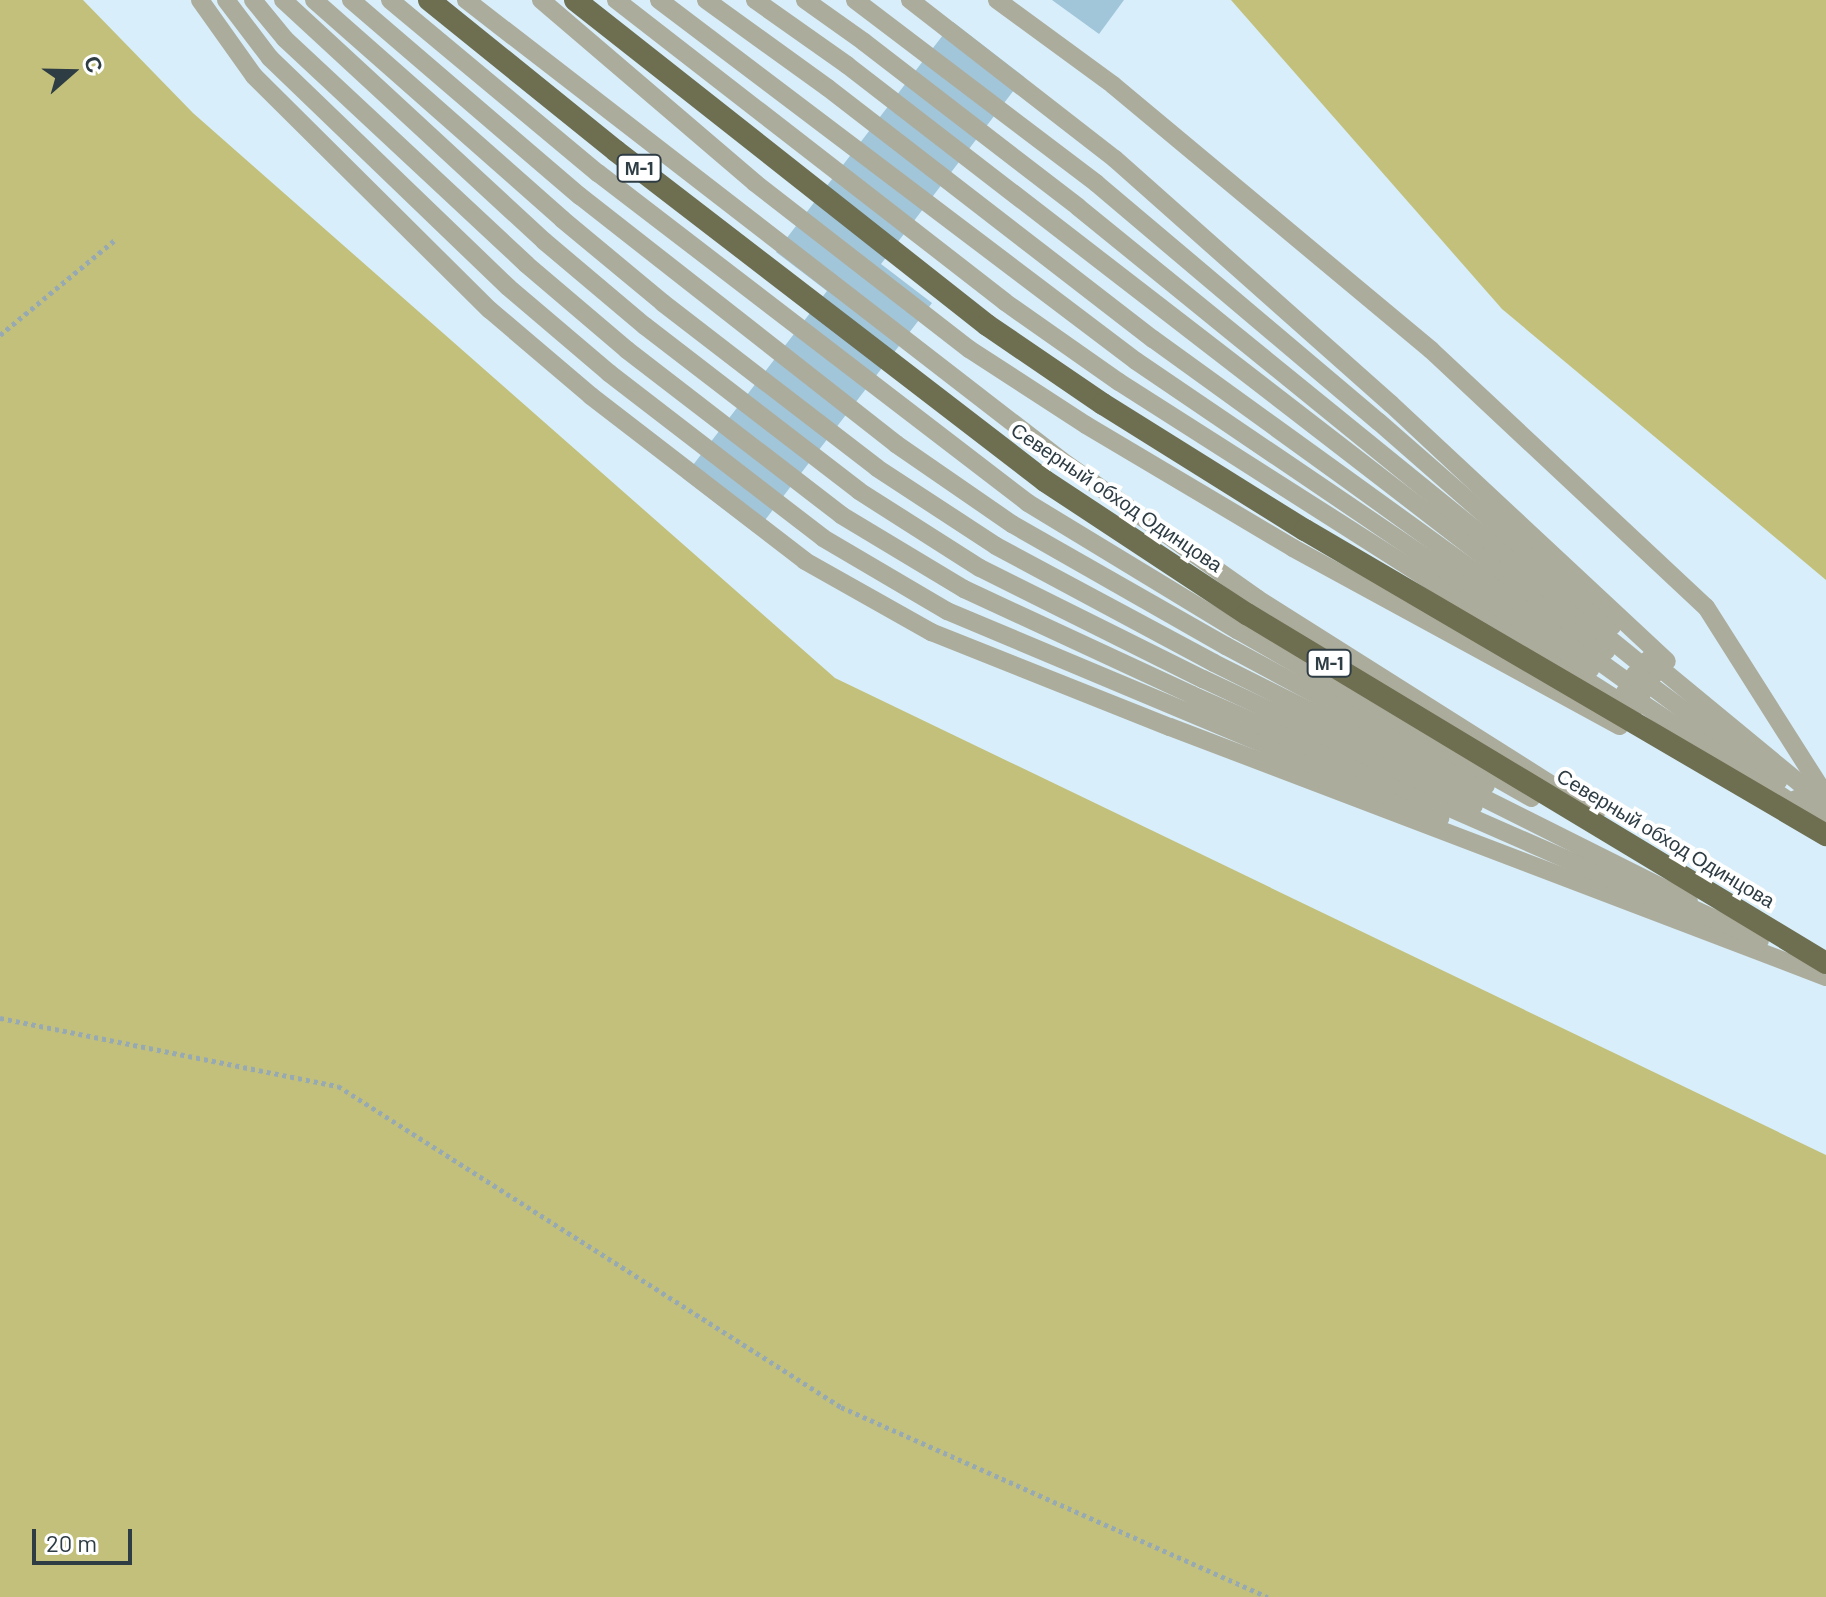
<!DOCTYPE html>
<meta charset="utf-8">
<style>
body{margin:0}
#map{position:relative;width:1826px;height:1597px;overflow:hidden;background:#d8eefa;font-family:Barlow,sans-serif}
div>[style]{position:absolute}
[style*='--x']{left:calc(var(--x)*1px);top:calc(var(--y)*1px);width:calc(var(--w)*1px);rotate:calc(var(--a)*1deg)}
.forest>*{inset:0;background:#c2c07b}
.building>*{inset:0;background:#a1c5d9}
.path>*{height:5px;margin-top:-2.5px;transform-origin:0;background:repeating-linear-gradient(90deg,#97aab4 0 4px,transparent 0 8px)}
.service>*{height:18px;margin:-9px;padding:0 9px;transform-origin:9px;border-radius:9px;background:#acac9c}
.trunk>*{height:22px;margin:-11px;padding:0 11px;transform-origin:11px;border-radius:11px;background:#6e6e50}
span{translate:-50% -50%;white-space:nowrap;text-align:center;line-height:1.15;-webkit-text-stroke:8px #fff;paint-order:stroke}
.shield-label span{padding:2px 6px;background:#fff;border:2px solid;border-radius:6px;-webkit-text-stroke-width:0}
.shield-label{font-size:18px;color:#2e3c44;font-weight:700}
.street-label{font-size:20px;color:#2e3c44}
.north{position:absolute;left:32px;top:32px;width:80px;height:80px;-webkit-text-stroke:6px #fff;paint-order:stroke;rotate:70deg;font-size:22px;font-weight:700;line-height:32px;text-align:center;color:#2e3c44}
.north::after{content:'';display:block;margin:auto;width:28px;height:36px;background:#2e3c44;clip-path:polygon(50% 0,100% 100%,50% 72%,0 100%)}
.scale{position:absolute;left:32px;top:1529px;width:100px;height:36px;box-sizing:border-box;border:4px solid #2e3c44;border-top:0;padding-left:10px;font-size:24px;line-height:28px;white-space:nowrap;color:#2e3c44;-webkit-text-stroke:6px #fff;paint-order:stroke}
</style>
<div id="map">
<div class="forest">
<i style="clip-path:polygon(0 0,83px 0,193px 113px,835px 678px,1826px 1155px,1826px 1597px,0 1597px)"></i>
<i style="clip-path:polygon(1231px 0,1826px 0,1826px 580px,1502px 309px)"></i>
</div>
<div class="building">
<i style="clip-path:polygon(1052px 0,1124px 0,1099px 34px)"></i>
<i style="clip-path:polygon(953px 22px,1024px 77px,881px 264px,932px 303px,755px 533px,683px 478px,827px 291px,776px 252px)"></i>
</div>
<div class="path">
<i style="--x:0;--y:335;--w:151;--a:-39.6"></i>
<i style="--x:0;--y:1018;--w:345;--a:11.4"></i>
<i style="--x:338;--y:1086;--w:597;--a:32.54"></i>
<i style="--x:841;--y:1407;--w:467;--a:24"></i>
</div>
<div class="service">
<i style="--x:200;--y:0;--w:93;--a:54.6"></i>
<i style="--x:254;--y:76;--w:332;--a:44.8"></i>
<i style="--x:490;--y:310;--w:133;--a:40.4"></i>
<i style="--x:591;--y:396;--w:270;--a:37.6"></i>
<i style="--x:805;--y:561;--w:145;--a:29.4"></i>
<i style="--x:931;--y:632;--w:257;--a:21.7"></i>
<i style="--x:1170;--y:727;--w:702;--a:20.86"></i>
<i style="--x:226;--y:0;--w:73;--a:52.8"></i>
<i style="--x:270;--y:58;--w:330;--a:43.9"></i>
<i style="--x:508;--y:287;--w:133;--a:40.4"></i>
<i style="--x:609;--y:373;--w:270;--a:37.6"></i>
<i style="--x:823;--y:538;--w:144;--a:30.5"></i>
<i style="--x:947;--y:611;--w:535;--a:22.78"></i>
<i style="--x:253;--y:0;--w:50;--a:50.6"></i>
<i style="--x:285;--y:39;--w:330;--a:43"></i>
<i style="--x:526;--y:264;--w:133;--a:40.4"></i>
<i style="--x:627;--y:350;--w:270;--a:37.6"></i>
<i style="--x:841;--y:515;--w:144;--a:31"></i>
<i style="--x:964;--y:589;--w:251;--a:24.9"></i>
<i style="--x:1192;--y:695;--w:535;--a:23.69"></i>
<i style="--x:283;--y:0;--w:355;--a:42.7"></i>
<i style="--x:544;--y:241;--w:132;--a:40.1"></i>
<i style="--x:645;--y:326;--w:270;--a:37.6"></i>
<i style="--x:859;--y:491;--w:143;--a:32.5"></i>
<i style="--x:980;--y:568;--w:249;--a:26.5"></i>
<i style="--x:1203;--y:679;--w:299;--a:25.1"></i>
<i style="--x:314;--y:0;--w:331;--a:41.4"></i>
<i style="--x:562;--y:219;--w:131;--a:39.7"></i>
<i style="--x:663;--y:303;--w:270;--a:37.6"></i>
<i style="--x:877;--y:468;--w:142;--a:33.2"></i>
<i style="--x:996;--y:546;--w:247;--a:28.2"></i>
<i style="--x:1214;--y:663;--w:531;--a:26.61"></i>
<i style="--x:351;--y:0;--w:301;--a:40.6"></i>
<i style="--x:580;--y:196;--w:402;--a:38.1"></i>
<i style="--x:896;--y:444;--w:141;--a:34.6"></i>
<i style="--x:1012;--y:524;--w:246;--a:29.7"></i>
<i style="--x:1226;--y:646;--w:295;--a:28.3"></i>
<i style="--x:390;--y:0;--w:271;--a:39.8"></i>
<i style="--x:598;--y:173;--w:542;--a:37.5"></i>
<i style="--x:1028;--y:503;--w:245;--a:31.3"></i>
<i style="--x:1237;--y:630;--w:339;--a:29.7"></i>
<i style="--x:466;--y:0;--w:752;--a:37.71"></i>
<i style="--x:1061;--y:460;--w:241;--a:35.2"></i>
<i style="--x:1258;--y:599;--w:400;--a:32.3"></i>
<i style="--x:541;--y:0;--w:282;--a:40.5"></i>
<i style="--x:755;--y:183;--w:271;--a:37.8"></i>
<i style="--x:969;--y:349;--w:140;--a:33"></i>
<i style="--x:1086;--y:425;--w:241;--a:30.7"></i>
<i style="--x:1293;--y:548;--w:372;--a:28.6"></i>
<i style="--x:616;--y:0;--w:492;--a:37.8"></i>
<i style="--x:1005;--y:302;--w:139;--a:35.1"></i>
<i style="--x:1119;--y:382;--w:610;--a:32.54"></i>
<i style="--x:659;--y:0;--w:598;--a:37.12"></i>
<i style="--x:1136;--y:361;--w:549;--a:34.15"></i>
<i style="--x:706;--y:0;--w:150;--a:35.8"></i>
<i style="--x:828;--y:88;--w:411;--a:37.7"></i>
<i style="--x:1153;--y:339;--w:604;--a:35.85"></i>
<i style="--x:755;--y:0;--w:113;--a:35.2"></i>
<i style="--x:847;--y:65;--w:959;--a:37.67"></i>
<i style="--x:805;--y:0;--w:72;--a:35.4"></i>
<i style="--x:864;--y:42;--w:270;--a:37.6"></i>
<i style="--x:1078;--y:207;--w:742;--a:39.09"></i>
<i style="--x:855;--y:0;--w:303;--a:37.2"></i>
<i style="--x:1096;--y:183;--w:370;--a:40.2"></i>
<i style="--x:1379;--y:422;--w:310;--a:41.2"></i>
<i style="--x:910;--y:0;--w:259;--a:37.8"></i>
<i style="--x:1115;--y:159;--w:369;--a:41.6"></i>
<i style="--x:1391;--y:404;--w:377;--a:43"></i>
<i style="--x:997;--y:0;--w:144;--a:36.2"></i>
<i style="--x:1113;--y:85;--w:414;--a:39.8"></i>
<i style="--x:1431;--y:350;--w:376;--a:43.1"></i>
<i style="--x:1706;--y:607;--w:224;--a:57.6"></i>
<i style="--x:1649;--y:659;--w:229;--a:39.5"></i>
<i style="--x:1635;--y:674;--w:179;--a:36.6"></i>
<i style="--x:1625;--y:692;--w:215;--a:33.6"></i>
<i style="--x:1796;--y:799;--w:37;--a:36"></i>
<i style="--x:1674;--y:900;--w:95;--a:24.9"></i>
</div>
<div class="trunk">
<i style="--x:429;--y:0;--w:240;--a:38.9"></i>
<i style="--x:616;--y:151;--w:541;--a:37.57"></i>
<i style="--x:1045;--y:481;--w:242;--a:33.4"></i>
<i style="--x:1247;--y:614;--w:676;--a:31.08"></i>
<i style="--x:575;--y:0;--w:525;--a:38.27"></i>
<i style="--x:987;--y:325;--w:140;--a:34.3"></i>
<i style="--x:1103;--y:404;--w:238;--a:32"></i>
<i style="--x:1305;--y:530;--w:604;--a:30.35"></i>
</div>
<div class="shield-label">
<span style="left:639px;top:168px">М-1</span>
<span style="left:1329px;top:663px">М-1</span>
</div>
<div class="street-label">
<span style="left:1117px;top:497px;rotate:34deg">Северный обход Одинцова</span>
<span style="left:1666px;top:838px;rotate:31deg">Северный обход Одинцова</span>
</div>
<div class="north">С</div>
<div class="scale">20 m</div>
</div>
